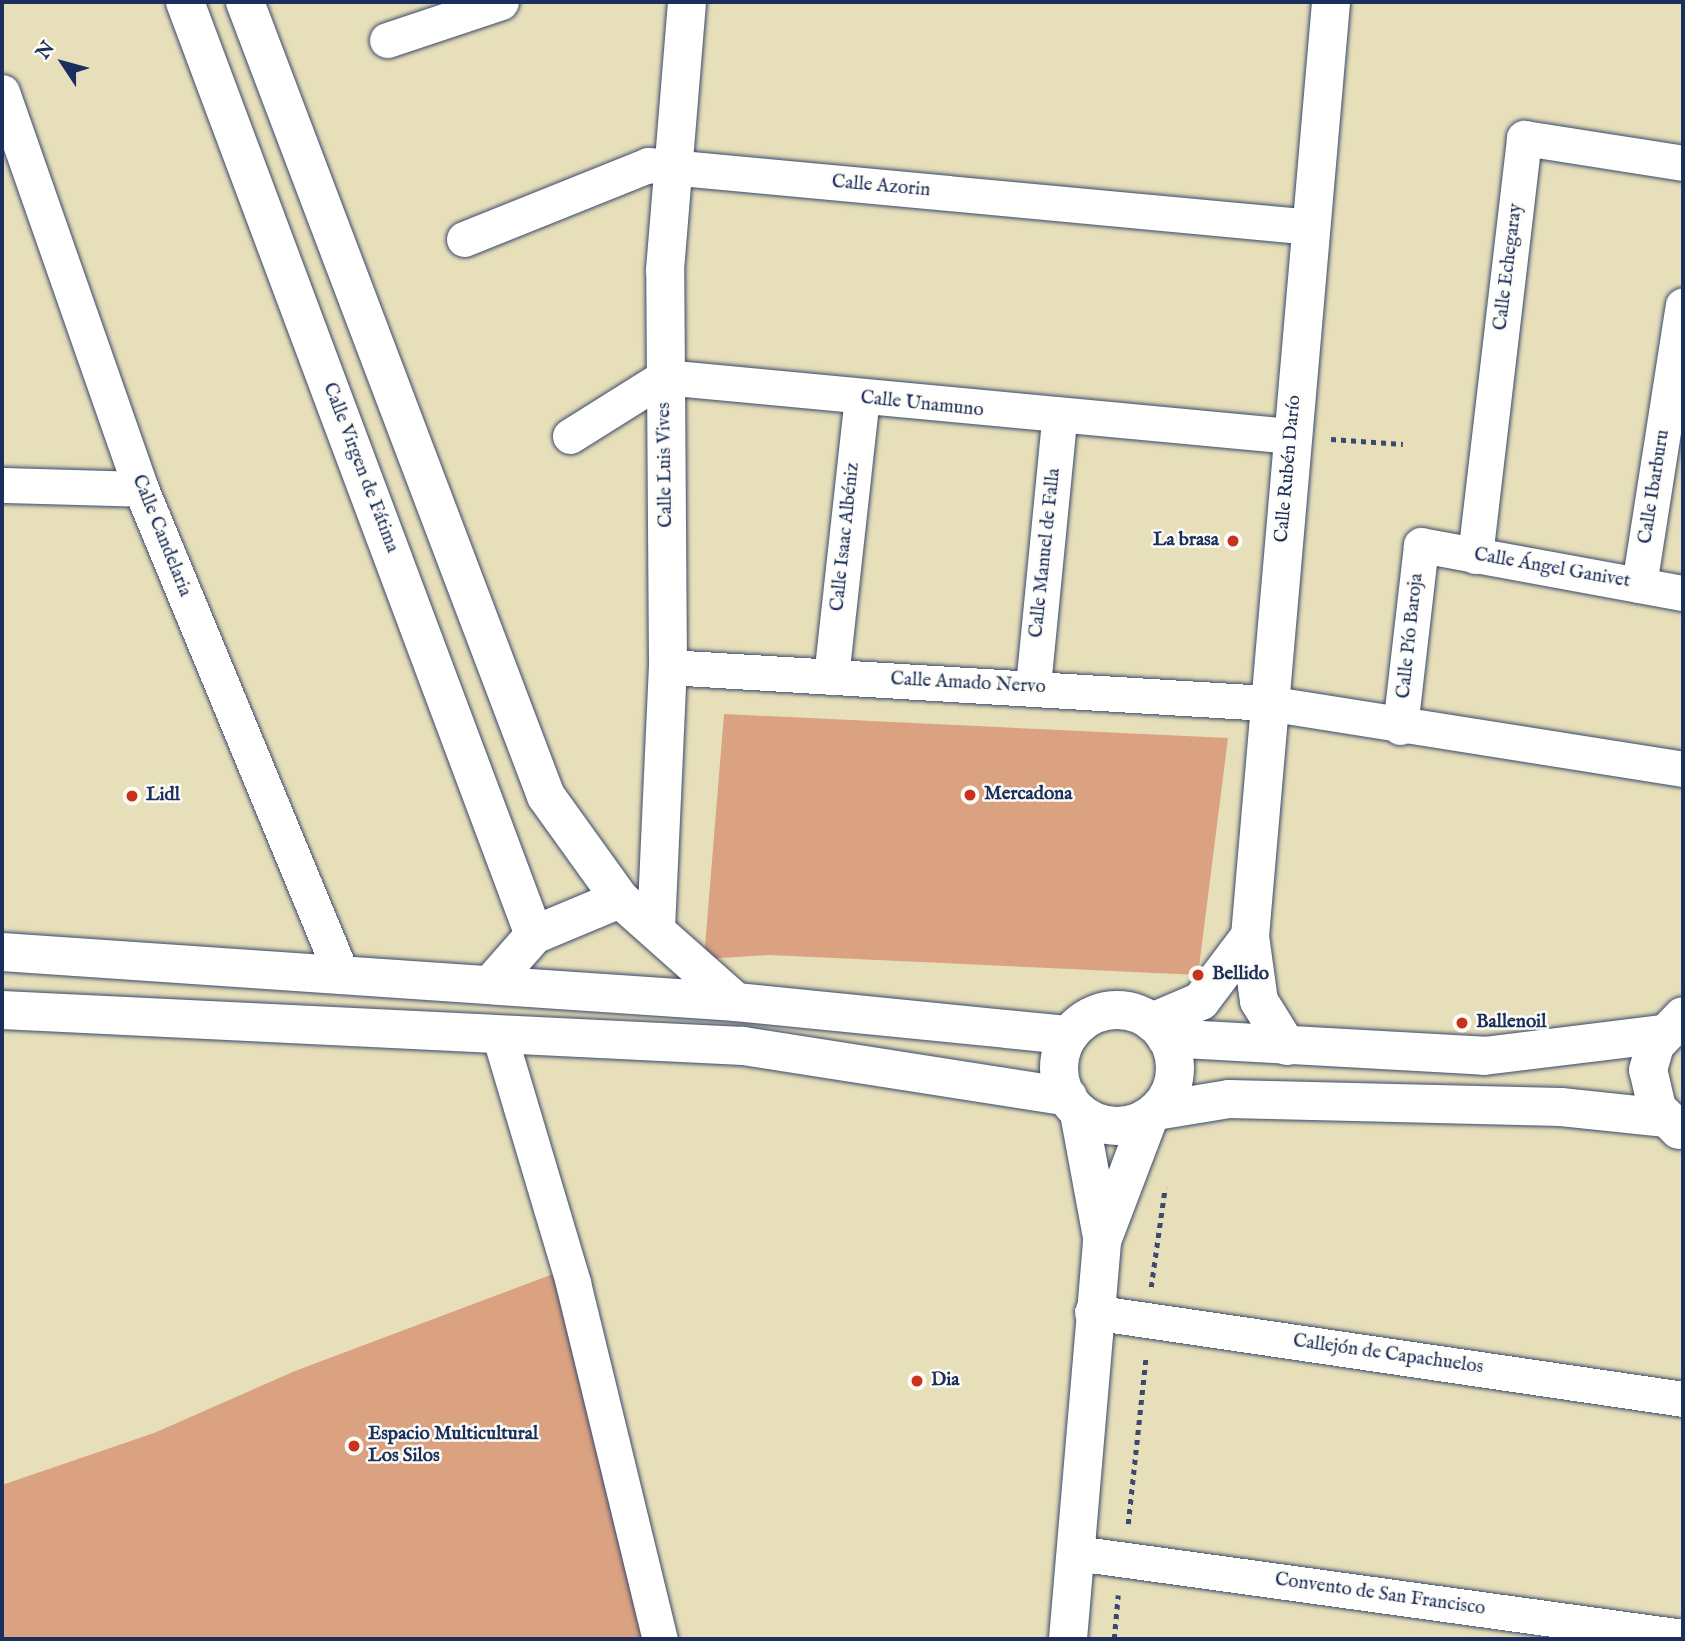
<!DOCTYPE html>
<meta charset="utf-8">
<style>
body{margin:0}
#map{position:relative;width:1685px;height:1641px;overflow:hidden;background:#e7dfb9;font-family:"IM FELL English",serif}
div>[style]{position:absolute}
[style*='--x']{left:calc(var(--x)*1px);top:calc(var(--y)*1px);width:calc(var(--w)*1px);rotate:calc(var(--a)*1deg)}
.building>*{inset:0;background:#daa281}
.path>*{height:4.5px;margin-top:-2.25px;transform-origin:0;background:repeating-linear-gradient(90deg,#3a496c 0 5px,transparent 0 10px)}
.roads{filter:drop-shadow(0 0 2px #3a496c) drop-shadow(0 0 2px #3a496c)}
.street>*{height:35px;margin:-17.5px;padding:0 17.5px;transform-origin:17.5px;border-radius:17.5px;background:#fff}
.secondary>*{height:38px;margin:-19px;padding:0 19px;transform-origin:19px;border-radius:19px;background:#fff}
.secondary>.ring{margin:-19px;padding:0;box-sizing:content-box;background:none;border:38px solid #fff;border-radius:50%}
.dots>*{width:19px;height:19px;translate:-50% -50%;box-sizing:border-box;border:4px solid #fdfcf7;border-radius:50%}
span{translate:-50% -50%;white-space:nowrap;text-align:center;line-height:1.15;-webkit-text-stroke:5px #fdfcf7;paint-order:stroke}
.street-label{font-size:19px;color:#1b2f5e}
.poi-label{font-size:19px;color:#1b2f5e;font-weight:700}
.right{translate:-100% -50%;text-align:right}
.left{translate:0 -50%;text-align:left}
.frame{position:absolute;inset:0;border:4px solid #1b2f5e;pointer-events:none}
.north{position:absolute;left:28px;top:28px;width:70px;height:70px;-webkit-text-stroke:5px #fdfcf7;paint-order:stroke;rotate:306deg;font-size:19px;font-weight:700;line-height:28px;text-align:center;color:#1b2f5e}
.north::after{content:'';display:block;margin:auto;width:24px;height:32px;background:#1b2f5e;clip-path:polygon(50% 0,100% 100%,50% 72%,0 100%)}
</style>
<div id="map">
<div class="building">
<i style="clip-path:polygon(724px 714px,1228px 738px,1198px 975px,769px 955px,704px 959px)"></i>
<i style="clip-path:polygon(553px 1274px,643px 1639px,2px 1639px,2px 1485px,154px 1433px,295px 1371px)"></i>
</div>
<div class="path">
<i style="--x:1331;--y:439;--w:72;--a:4"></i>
<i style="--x:1151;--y:1287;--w:100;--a:-82"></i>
<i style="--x:1128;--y:1524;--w:170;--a:-83.9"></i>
<i style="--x:1114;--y:1639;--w:44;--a:-84.8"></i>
</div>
<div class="roads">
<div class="street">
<i style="--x:387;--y:40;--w:120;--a:-18.4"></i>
<i style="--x:2;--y:92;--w:421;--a:70.7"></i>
<i style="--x:141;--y:489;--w:524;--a:67.55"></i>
<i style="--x:464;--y:239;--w:198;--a:-21.9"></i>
<i style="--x:648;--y:165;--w:667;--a:5.33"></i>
<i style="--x:570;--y:436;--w:111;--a:-32.1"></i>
<i style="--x:664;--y:377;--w:631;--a:5.37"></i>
<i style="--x:2;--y:485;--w:139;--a:1.6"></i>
<i style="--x:1475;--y:556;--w:421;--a:-83.3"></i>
<i style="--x:1524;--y:138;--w:161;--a:8.9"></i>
<i style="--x:1639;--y:585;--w:283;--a:-81.1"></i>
<i style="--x:668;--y:667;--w:600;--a:3.44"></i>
<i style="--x:1267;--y:703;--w:421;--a:9"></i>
<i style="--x:831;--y:677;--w:281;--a:-83.7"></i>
<i style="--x:1033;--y:686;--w:268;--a:-84.4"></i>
<i style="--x:1400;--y:727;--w:183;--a:-83.4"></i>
<i style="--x:1421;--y:545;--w:266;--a:10.4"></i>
<i style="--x:499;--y:1034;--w:260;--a:73.4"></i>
<i style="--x:573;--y:1283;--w:366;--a:76.3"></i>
<i style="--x:1092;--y:1312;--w:597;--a:8.37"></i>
<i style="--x:1076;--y:1553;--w:613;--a:7.88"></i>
</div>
<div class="secondary">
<i style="--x:185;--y:2;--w:996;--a:69.49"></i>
<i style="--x:245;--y:2;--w:849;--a:69.24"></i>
<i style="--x:546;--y:796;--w:127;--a:54.3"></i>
<i style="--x:620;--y:899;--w:155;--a:41.6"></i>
<i style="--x:656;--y:929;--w:262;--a:-87.4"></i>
<i style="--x:668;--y:667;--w:397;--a:-90.4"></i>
<i style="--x:665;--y:270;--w:269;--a:-85.3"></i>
<i style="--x:2;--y:952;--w:736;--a:3.9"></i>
<i style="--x:736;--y:1002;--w:335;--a:5.7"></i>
<i style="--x:491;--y:984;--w:65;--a:-48.7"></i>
<i style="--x:534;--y:935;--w:93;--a:-22.7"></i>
<i class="ring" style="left:1059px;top:1010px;width:78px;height:78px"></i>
<i style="--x:2;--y:1010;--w:742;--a:2.78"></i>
<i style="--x:743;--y:1046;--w:329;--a:8.9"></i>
<i style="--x:1152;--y:1022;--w:53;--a:-23.2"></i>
<i style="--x:1201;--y:1001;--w:81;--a:-53"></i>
<i style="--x:1166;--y:1038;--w:319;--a:3.2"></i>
<i style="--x:1484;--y:1056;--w:179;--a:-7"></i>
<i style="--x:1287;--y:1046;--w:53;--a:-121.9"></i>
<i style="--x:1259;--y:1001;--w:66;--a:-97.9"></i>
<i style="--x:1250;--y:936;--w:938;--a:-85.04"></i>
<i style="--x:1156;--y:1111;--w:74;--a:-9.3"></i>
<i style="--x:1229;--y:1099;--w:332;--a:1.4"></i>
<i style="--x:1561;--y:1107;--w:105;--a:6"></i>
<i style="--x:1079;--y:1113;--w:121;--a:79.5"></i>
<i style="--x:1679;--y:1130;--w:31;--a:-135"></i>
<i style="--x:1657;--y:1108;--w:39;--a:-103"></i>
<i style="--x:1648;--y:1070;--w:26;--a:-74"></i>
<i style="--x:1655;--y:1045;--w:40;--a:-46"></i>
<i style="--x:1068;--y:1639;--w:399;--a:-85.1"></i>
<i style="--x:1102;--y:1241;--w:133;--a:-69.2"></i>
</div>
</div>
<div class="dots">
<i style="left:1233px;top:541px;background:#c8321e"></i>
<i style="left:970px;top:795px;background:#c8321e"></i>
<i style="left:132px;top:796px;background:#c8321e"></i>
<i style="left:1198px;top:975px;background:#c8321e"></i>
<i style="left:1462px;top:1023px;background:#c8321e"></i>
<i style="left:917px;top:1381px;background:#c8321e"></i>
<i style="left:354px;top:1446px;background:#c8321e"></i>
</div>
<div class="street-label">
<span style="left:881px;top:187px;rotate:5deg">Calle Azorin</span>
<span style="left:1509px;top:267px;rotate:-83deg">Calle Echegaray</span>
<span style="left:922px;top:405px;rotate:6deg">Calle Unamuno</span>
<span style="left:666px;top:465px;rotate:-91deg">Calle Luis Vives</span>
<span style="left:360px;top:468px;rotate:69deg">Calle Virgen de Fátima</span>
<span style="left:1289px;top:469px;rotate:-85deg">Calle Rubén Darío</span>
<span style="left:1655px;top:487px;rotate:-81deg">Calle Ibarburu</span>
<span style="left:161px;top:536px;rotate:68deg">Calle Candelaria</span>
<span style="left:846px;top:537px;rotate:-84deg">Calle Isaac Albéniz</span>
<span style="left:1046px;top:553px;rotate:-84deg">Calle Manuel de Falla</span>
<span style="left:1552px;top:569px;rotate:10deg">Calle Ángel Ganivet</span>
<span style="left:1411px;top:636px;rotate:-84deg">Calle Pío Baroja</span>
<span style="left:968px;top:684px;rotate:3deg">Calle Amado Nervo</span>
<span style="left:1388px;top:1355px;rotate:8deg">Callejón de Capachuelos</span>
<span style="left:1380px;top:1595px;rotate:8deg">Convento de San Francisco</span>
</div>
<div class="poi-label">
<span class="right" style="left:1219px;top:541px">La brasa</span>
<span class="left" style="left:984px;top:795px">Mercadona</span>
<span class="left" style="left:146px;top:796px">Lidl</span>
<span class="left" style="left:1212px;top:975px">Bellido</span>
<span class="left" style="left:1476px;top:1023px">Ballenoil</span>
<span class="left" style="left:931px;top:1381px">Dia</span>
<span class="left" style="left:368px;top:1446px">Espacio Multicultural<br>Los Silos</span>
</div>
<div class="frame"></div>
<div class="north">N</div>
</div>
